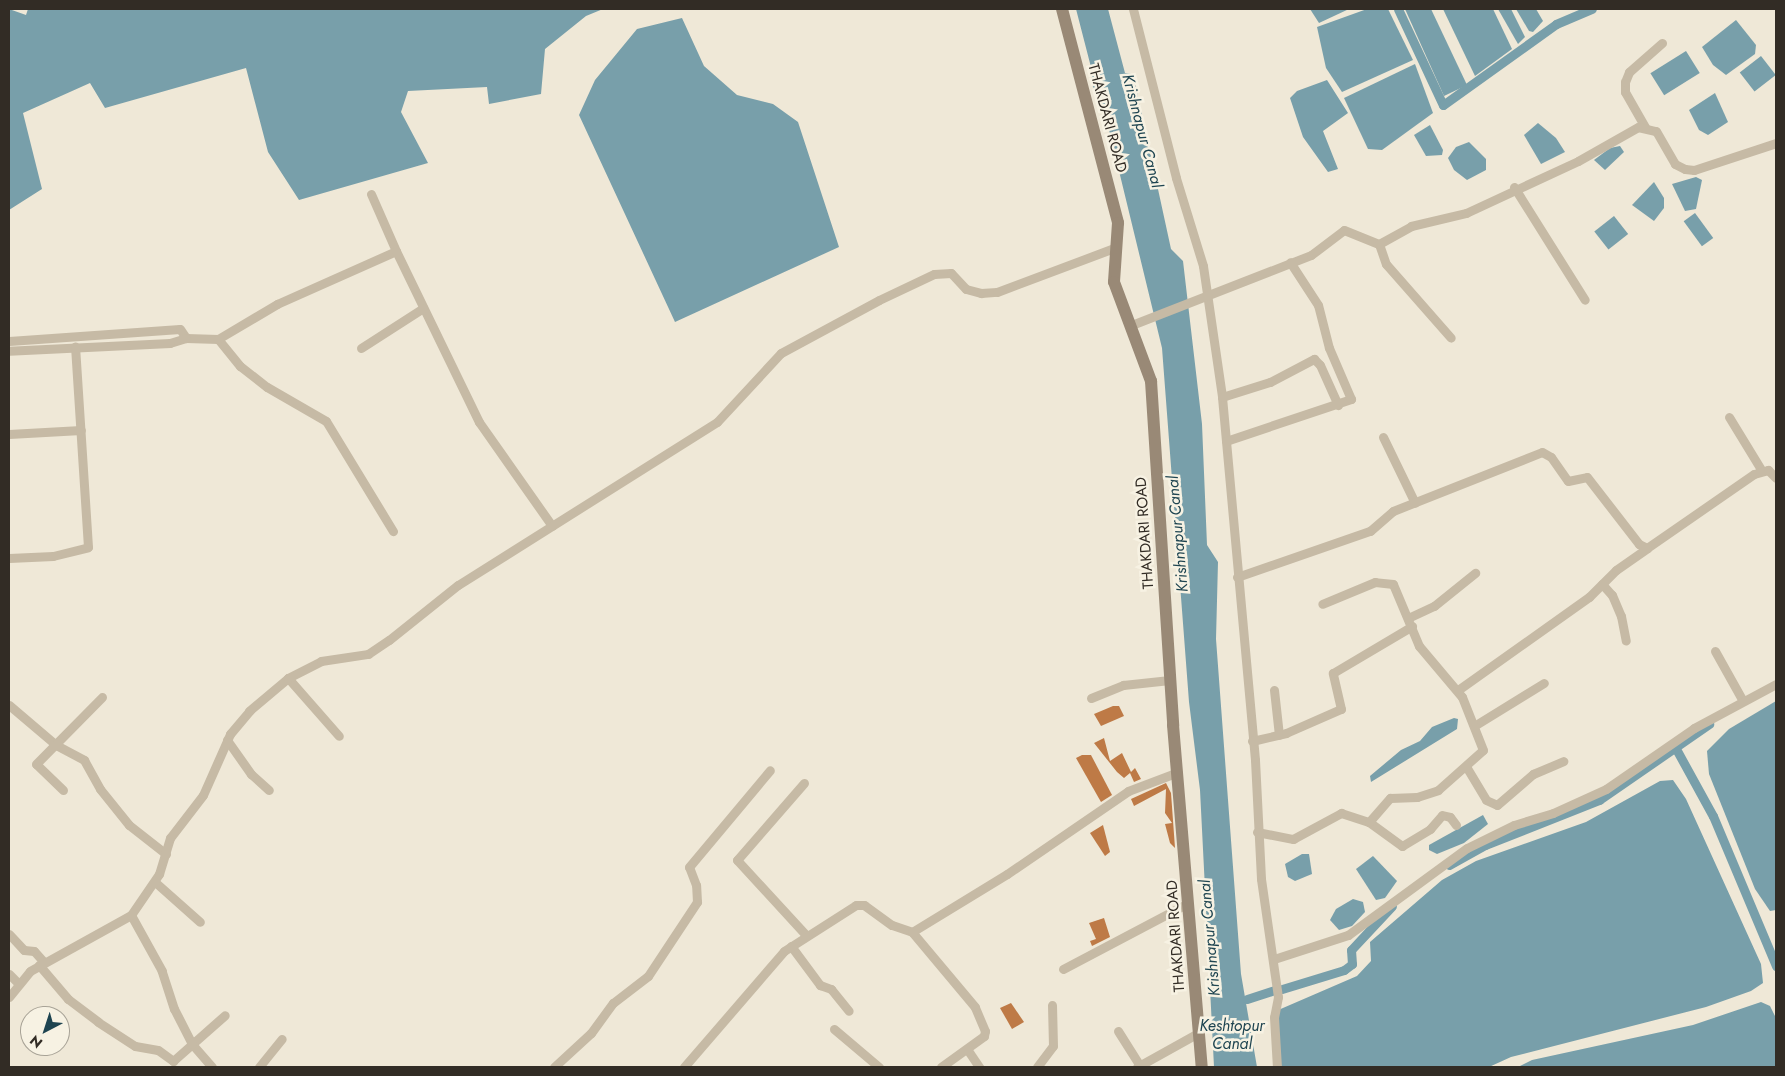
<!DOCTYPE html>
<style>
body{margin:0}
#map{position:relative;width:1785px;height:1076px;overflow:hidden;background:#efe8d7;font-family:Jost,sans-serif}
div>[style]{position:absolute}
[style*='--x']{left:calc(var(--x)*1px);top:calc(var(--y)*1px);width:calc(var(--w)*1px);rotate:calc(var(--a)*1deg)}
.water>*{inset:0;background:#789faa;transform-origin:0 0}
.canal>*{height:9px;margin:-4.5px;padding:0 4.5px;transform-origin:4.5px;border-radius:4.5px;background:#789faa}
.building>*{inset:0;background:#be7a46}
.street>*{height:9px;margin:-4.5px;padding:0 4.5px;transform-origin:4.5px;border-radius:4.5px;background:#c6baa5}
.secondary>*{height:12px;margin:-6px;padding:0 6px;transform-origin:6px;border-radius:6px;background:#998976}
span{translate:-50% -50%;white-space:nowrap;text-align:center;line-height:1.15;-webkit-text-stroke:5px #f7f2e3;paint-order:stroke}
.street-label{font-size:15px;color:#322c25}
.water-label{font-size:16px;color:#1e4450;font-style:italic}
.frame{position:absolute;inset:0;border:10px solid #322c25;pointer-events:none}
.north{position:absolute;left:20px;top:1006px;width:50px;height:50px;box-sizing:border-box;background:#f7f2e3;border:1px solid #a8a397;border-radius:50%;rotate:220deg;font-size:14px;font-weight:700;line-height:20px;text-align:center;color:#322c25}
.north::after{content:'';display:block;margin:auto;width:18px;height:22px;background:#1e4450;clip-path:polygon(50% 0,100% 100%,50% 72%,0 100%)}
</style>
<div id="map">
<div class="water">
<i style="clip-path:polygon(9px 9px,26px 15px,28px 9px,603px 9px,586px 16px,545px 49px,541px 94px,489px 104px,487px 87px,408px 91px,401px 112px,428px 163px,299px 200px,268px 152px,246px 68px,105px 108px,90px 83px,23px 113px,42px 189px,9px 210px)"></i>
<i style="clip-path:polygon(1076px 9px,1108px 9px,1125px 73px,1133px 74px,1171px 249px,1183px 261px,1202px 424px,1207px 545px,1218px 562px,1216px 639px,1241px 974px,1257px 1067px,1214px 1067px,1200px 790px,1189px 702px,1162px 348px,1103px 105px,1090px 81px,1093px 75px)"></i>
<i style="clip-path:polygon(1310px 9px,1349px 9px,1319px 23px)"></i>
<i style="clip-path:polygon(1367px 9px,1388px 9px,1413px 60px,1342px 92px,1326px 68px,1317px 27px)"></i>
<i style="clip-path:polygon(1405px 9px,1431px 9px,1467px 85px,1444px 96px)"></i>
<i style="clip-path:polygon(1443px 9px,1493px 9px,1512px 49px,1475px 76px)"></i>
<i style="clip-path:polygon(1498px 9px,1511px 9px,1525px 37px,1518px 44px)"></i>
<i style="clip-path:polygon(1516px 9px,1536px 9px,1543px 21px,1533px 32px,1529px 31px)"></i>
<i style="clip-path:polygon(682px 18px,704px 66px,737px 95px,773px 104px,798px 122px,839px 247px,675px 322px,579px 115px,595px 80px,637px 29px)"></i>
<i style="clip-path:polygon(1736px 20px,1756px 45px,1755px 54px,1726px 75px,1713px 65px,1702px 47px)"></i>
<i style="left:1686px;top:51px;width:26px;height:42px;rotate:58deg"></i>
<i style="left:1761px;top:56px;width:24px;height:27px;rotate:52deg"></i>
<i style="clip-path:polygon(1415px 64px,1433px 113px,1382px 150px,1368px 149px,1344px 98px)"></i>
<i style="clip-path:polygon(1327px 80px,1348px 113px,1323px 131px,1338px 169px,1328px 172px,1303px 137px,1290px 98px,1297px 91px)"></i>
<i style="clip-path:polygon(1715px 93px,1728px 122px,1708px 135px,1699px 130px,1689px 110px)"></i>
<i style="clip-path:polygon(1538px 123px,1556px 138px,1565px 152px,1541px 164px,1524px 135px)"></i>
<i style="clip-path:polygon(1430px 125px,1443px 150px,1442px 155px,1426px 156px,1414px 135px)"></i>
<i style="clip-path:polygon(1469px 142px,1486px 159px,1486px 170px,1467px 180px,1454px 170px,1448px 158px,1456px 147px)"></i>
<i style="clip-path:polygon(1620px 146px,1624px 152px,1605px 170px,1594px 160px,1610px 148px)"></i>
<i style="clip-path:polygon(1696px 177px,1702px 180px,1696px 209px,1685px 211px,1672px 184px)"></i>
<i style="clip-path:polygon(1654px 182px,1664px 198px,1664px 208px,1654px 221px,1632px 205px)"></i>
<i style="left:1695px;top:213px;width:31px;height:14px;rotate:54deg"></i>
<i style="left:1614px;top:216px;width:23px;height:25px;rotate:52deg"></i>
<i style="clip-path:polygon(1776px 701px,1776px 910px,1770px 911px,1755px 889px,1709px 774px,1707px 751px,1729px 729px)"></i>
<i style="clip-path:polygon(1454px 718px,1458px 719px,1457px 729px,1371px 782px,1370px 776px,1401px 750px,1420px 741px,1432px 727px)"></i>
<i style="clip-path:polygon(1673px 780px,1686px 799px,1761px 964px,1763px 983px,1751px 991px,1706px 1007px,1511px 1057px,1489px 1067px,1279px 1067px,1276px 1011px,1357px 976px,1371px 961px,1370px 942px,1442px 880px,1476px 861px,1586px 822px,1660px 781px)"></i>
<i style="clip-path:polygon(1483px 815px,1488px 824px,1464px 843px,1437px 854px,1429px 850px,1429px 845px)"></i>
<i style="clip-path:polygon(1302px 854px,1309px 854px,1312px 874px,1295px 881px,1288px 877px,1285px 864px)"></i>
<i style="clip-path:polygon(1373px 856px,1397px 881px,1385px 898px,1376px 900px,1356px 869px)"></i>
<i style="clip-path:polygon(1353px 899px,1363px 902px,1365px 912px,1352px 926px,1339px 930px,1330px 920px,1336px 909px)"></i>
<i style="clip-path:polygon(1761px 1002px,1770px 1006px,1776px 1018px,1776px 1067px,1518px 1067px,1532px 1060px,1693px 1025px)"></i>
</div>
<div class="canal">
<i style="--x:1398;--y:9;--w:106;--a:64.9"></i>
<i style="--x:1443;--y:105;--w:139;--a:-35.6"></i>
<i style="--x:1556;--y:24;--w:39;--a:-23"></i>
<i style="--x:1675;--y:747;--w:79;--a:61.2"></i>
<i style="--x:1713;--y:816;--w:163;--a:67.2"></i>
<i style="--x:1449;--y:865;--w:41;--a:-29.1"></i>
<i style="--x:1485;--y:845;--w:123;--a:-21.5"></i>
<i style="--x:1599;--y:800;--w:134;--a:-34.6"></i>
<i style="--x:1282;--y:989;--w:65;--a:-17"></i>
<i style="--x:1344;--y:970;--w:10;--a:-37"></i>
<i style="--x:1352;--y:964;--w:14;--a:-94"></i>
<i style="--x:1351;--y:950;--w:60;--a:-47"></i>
<i style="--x:1247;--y:999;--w:29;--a:-18"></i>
</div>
<div class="building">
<i style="clip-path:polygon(1113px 706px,1119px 706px,1124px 716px,1101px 726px,1094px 714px)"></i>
<i style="clip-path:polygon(1104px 738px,1110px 761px,1122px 753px,1131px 772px,1135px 768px,1141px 779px,1134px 782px,1130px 773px,1124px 778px,1117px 772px,1094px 743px)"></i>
<i style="clip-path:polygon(1082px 755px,1091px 755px,1112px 795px,1101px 802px,1076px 758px)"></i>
<i style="clip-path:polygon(1166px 783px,1171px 793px,1175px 848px,1170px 843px,1165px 824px,1172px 823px,1165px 813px,1166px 789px,1134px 806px,1131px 799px)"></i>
<i style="clip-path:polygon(1103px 825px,1110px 852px,1105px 856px,1090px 833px)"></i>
<i style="clip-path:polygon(1104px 918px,1110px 937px,1092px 946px,1090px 941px,1096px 939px,1089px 923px)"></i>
<i style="clip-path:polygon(1011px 1003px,1024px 1022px,1012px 1029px,1000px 1008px)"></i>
</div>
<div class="street">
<i style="--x:1133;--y:9;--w:174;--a:75.7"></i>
<i style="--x:1176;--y:178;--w:92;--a:72.9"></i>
<i style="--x:1203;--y:266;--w:132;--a:81.7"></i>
<i style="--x:1222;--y:397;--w:364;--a:84.8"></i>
<i style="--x:1255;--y:760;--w:119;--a:87.1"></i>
<i style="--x:1261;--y:879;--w:119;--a:81.8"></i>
<i style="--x:1278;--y:997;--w:20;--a:101"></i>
<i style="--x:1274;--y:1017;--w:50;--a:86.6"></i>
<i style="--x:1645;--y:127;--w:40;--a:-119.7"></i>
<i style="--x:1625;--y:92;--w:10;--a:-90"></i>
<i style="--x:1625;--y:82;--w:11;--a:-68"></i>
<i style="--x:1629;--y:72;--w:44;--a:-41.3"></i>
<i style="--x:1514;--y:187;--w:133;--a:57.9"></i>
<i style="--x:371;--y:194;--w:62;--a:66.3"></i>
<i style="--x:1379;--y:244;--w:21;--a:71"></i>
<i style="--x:1386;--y:264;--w:98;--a:48.7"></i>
<i style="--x:1129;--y:326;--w:195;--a:-21.3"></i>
<i style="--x:1311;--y:255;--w:41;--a:-37.1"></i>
<i style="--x:1344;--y:230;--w:38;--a:22"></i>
<i style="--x:1379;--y:244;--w:37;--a:-29"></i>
<i style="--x:1411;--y:226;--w:57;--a:-13.3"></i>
<i style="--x:1466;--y:213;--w:123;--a:-24.9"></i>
<i style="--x:1578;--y:161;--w:69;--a:-29.5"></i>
<i style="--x:1638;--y:127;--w:18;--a:13"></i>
<i style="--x:1656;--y:131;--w:38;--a:60"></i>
<i style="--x:1675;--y:164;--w:11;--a:27"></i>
<i style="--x:1685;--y:169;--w:9;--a:6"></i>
<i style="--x:1694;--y:170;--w:86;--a:-18.2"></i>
<i style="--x:186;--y:338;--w:32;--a:2"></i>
<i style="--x:218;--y:339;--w:35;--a:51"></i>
<i style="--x:240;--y:366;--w:34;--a:38"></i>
<i style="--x:267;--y:387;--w:68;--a:30"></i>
<i style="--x:326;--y:421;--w:129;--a:58.7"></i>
<i style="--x:218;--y:339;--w:69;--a:-30.7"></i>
<i style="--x:277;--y:304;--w:130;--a:-24"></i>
<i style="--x:396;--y:251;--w:190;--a:64.1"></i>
<i style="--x:479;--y:422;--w:127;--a:54.9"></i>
<i style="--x:9;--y:341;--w:171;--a:-4"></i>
<i style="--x:180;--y:329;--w:11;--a:56"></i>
<i style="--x:186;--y:338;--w:17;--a:163"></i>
<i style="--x:170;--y:343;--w:161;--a:177.2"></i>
<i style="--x:361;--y:348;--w:74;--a:-32.8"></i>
<i style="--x:1222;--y:397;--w:50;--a:-17.4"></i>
<i style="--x:1270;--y:382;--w:50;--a:-27.6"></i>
<i style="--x:1314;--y:359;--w:8;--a:45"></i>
<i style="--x:1320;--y:365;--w:44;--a:65.8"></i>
<i style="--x:1729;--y:417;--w:63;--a:58.6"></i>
<i style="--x:9;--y:434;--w:72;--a:-3.2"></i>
<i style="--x:1383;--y:437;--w:73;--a:64.1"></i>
<i style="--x:1226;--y:441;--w:132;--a:-18.6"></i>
<i style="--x:1351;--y:399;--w:56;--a:-113.3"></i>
<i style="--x:1329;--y:348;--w:44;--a:-104.3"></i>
<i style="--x:1318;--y:305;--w:51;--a:-123.1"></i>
<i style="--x:9;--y:558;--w:44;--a:-2.6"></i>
<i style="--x:53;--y:556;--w:36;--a:-14"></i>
<i style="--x:88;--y:547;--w:201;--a:-93.7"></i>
<i style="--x:1237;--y:577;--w:141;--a:-19.1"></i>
<i style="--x:1370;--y:531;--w:30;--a:-41"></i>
<i style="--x:1393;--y:511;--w:160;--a:-21.6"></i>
<i style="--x:1542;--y:452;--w:10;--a:29"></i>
<i style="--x:1551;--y:457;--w:29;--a:55"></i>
<i style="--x:1568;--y:481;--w:19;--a:-12"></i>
<i style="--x:1587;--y:477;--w:85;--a:52.2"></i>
<i style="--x:1639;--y:544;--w:9;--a:27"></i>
<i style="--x:1647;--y:548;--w:130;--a:-34.7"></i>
<i style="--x:1754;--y:474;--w:15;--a:-16"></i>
<i style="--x:1768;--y:470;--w:11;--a:45"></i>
<i style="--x:1602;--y:584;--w:15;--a:48"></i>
<i style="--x:1612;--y:595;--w:23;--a:67"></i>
<i style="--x:1621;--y:616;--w:25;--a:79"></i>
<i style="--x:1408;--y:618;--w:29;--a:-25"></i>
<i style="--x:1434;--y:606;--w:53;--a:-38.8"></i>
<i style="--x:1715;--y:651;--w:57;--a:60.8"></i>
<i style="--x:288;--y:678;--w:77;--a:48.7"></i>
<i style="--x:1274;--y:690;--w:45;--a:83.7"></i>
<i style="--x:1458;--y:690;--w:161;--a:-35.4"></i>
<i style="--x:1589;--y:597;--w:38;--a:-45"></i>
<i style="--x:1616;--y:570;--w:38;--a:-35"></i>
<i style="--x:1091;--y:698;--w:35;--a:-22"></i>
<i style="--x:1123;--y:685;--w:47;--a:-6.1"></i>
<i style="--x:9;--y:705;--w:62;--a:40.4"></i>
<i style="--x:56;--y:745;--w:32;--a:28"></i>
<i style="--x:84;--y:760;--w:33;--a:61"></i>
<i style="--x:100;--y:789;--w:46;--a:51.1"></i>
<i style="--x:129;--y:825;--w:47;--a:38.1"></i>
<i style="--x:1474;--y:726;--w:82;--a:-31.6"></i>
<i style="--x:227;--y:740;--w:42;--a:54.8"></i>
<i style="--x:251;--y:774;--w:24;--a:42"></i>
<i style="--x:1252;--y:741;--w:35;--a:-13"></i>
<i style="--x:1286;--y:733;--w:60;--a:-23.6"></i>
<i style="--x:1341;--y:709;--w:37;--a:-103"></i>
<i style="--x:1333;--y:673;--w:92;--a:-30.7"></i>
<i style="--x:1467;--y:768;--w:37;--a:59"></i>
<i style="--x:1486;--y:800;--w:12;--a:24"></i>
<i style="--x:1497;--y:805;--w:48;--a:-40.7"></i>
<i style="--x:1533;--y:774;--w:33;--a:-23"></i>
<i style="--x:804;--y:783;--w:102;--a:131"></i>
<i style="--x:737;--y:860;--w:102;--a:47.4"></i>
<i style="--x:63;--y:790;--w:37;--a:-136"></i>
<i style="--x:36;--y:764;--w:94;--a:-45.4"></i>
<i style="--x:1369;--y:822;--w:41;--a:36"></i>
<i style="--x:1402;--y:846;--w:33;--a:-31"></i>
<i style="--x:1430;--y:829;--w:18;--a:-49"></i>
<i style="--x:1442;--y:815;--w:8;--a:14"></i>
<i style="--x:1450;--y:817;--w:10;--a:53"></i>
<i style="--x:1257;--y:832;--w:37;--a:11"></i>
<i style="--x:1293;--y:839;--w:55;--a:-28.4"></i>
<i style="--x:1341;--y:813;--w:29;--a:18"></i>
<i style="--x:1369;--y:822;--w:32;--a:-49"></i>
<i style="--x:1390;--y:798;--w:27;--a:-2"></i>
<i style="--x:1417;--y:797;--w:22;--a:-18"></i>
<i style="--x:1438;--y:790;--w:60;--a:-41.6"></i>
<i style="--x:1483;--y:750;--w:57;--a:-111.6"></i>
<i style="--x:1462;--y:697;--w:67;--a:-130.1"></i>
<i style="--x:1419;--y:646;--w:67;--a:-112.8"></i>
<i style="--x:1393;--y:584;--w:18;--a:-174"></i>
<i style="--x:1375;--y:582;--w:57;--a:157.5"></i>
<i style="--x:155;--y:882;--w:60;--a:41.6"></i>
<i style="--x:9;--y:934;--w:22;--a:47"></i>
<i style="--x:24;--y:950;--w:10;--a:6"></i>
<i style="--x:34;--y:951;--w:15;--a:48"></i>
<i style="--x:791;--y:946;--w:49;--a:53.4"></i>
<i style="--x:820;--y:985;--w:12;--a:20"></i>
<i style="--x:831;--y:989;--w:28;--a:51"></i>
<i style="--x:1274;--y:959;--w:78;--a:-18"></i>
<i style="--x:1348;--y:935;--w:147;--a:-36.2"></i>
<i style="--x:1467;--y:848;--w:52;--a:-26.1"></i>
<i style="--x:1514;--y:825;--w:41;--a:-17.1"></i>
<i style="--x:1553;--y:813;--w:58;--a:-24.4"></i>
<i style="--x:1606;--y:789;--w:107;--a:-34.7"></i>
<i style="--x:1694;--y:728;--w:93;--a:-28.2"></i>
<i style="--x:39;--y:965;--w:45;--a:49.5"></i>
<i style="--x:68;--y:999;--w:38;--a:37"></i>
<i style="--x:98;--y:1022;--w:44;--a:33"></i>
<i style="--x:135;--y:1046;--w:23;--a:10"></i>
<i style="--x:158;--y:1050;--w:19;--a:36"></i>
<i style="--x:173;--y:1061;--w:69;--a:-41.5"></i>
<i style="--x:1063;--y:969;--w:141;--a:-27.8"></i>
<i style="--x:9;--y:974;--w:14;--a:45"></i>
<i style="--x:9;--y:997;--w:33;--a:-51"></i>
<i style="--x:30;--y:971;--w:115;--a:-29"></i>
<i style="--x:834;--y:1029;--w:59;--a:40.2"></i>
<i style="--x:1118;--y:1031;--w:41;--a:57.8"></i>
<i style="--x:967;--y:1049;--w:22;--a:56"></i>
<i style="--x:212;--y:1067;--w:30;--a:-131"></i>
<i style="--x:192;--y:1044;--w:39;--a:-117"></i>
<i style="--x:174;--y:1009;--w:40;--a:-108"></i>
<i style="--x:162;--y:971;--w:64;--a:-119"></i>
<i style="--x:131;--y:915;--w:50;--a:-55.7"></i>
<i style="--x:159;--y:874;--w:38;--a:-73"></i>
<i style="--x:170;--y:838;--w:54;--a:-52.5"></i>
<i style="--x:203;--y:795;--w:67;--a:-66.1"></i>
<i style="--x:230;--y:734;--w:30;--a:-50"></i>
<i style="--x:249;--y:711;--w:51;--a:-40.2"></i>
<i style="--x:288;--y:678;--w:37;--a:-27"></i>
<i style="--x:321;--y:661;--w:48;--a:-8.5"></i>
<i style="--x:368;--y:654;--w:25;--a:-34"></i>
<i style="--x:389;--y:640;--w:88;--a:-38.6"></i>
<i style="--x:458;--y:585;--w:306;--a:-32.2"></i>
<i style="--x:717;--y:422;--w:94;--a:-47.2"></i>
<i style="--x:781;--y:353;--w:111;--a:-28.4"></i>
<i style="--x:879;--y:300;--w:61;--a:-25.3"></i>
<i style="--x:934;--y:274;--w:17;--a:-3"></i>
<i style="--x:951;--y:273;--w:22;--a:47"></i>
<i style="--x:966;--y:289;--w:16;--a:15"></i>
<i style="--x:981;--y:293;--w:16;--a:-4"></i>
<i style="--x:997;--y:292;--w:125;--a:-20.6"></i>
<i style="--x:259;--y:1067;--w:36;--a:-51"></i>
<i style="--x:554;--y:1067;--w:50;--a:-42.6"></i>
<i style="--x:591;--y:1033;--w:37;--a:-54"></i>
<i style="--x:613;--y:1003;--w:44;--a:-37.6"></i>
<i style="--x:648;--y:976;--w:89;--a:-56.5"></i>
<i style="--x:697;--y:902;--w:17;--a:-93"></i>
<i style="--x:696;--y:885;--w:19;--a:-111"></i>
<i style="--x:689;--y:867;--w:126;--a:-50.1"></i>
<i style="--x:684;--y:1067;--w:153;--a:-49.2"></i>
<i style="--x:784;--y:951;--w:85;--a:-32.6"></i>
<i style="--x:856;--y:905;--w:8;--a:0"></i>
<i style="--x:864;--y:905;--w:34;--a:36"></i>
<i style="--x:892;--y:925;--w:21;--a:19"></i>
<i style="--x:941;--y:1067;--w:53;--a:-35.8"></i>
<i style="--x:984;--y:1036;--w:5;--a:-79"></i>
<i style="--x:985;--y:1031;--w:26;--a:-113"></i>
<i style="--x:975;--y:1007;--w:98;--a:-130"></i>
<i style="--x:912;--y:932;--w:111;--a:-31.4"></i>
<i style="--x:1007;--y:874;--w:147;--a:-34.4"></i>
<i style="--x:1128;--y:791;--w:53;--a:-20.8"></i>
<i style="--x:1037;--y:1067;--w:26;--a:-53"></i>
<i style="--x:1053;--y:1046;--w:41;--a:-91.4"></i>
<i style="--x:1137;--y:1067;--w:72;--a:-29.1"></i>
</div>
<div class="secondary">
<i style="--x:1062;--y:9;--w:221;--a:75.3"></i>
<i style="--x:1118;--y:223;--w:59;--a:93.9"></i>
<i style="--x:1114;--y:282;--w:106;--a:69.5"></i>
<i style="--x:1151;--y:381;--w:345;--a:86.3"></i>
<i style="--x:1173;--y:725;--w:343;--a:85.2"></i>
</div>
<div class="street-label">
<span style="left:1107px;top:118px;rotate:75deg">THAKDARI ROAD</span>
<span style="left:1145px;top:533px;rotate:-94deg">THAKDARI ROAD</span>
<span style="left:1176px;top:936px;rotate:-94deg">THAKDARI ROAD</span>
</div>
<div class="water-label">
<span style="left:1142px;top:131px;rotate:75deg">Krishnapur Canal</span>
<span style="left:1178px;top:534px;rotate:-95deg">Krishnapur Canal</span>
<span style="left:1210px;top:938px;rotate:-95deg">Krishnapur Canal</span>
<span style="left:1232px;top:1035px">Keshtopur<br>Canal</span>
</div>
<div class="frame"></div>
<div class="north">N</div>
</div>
